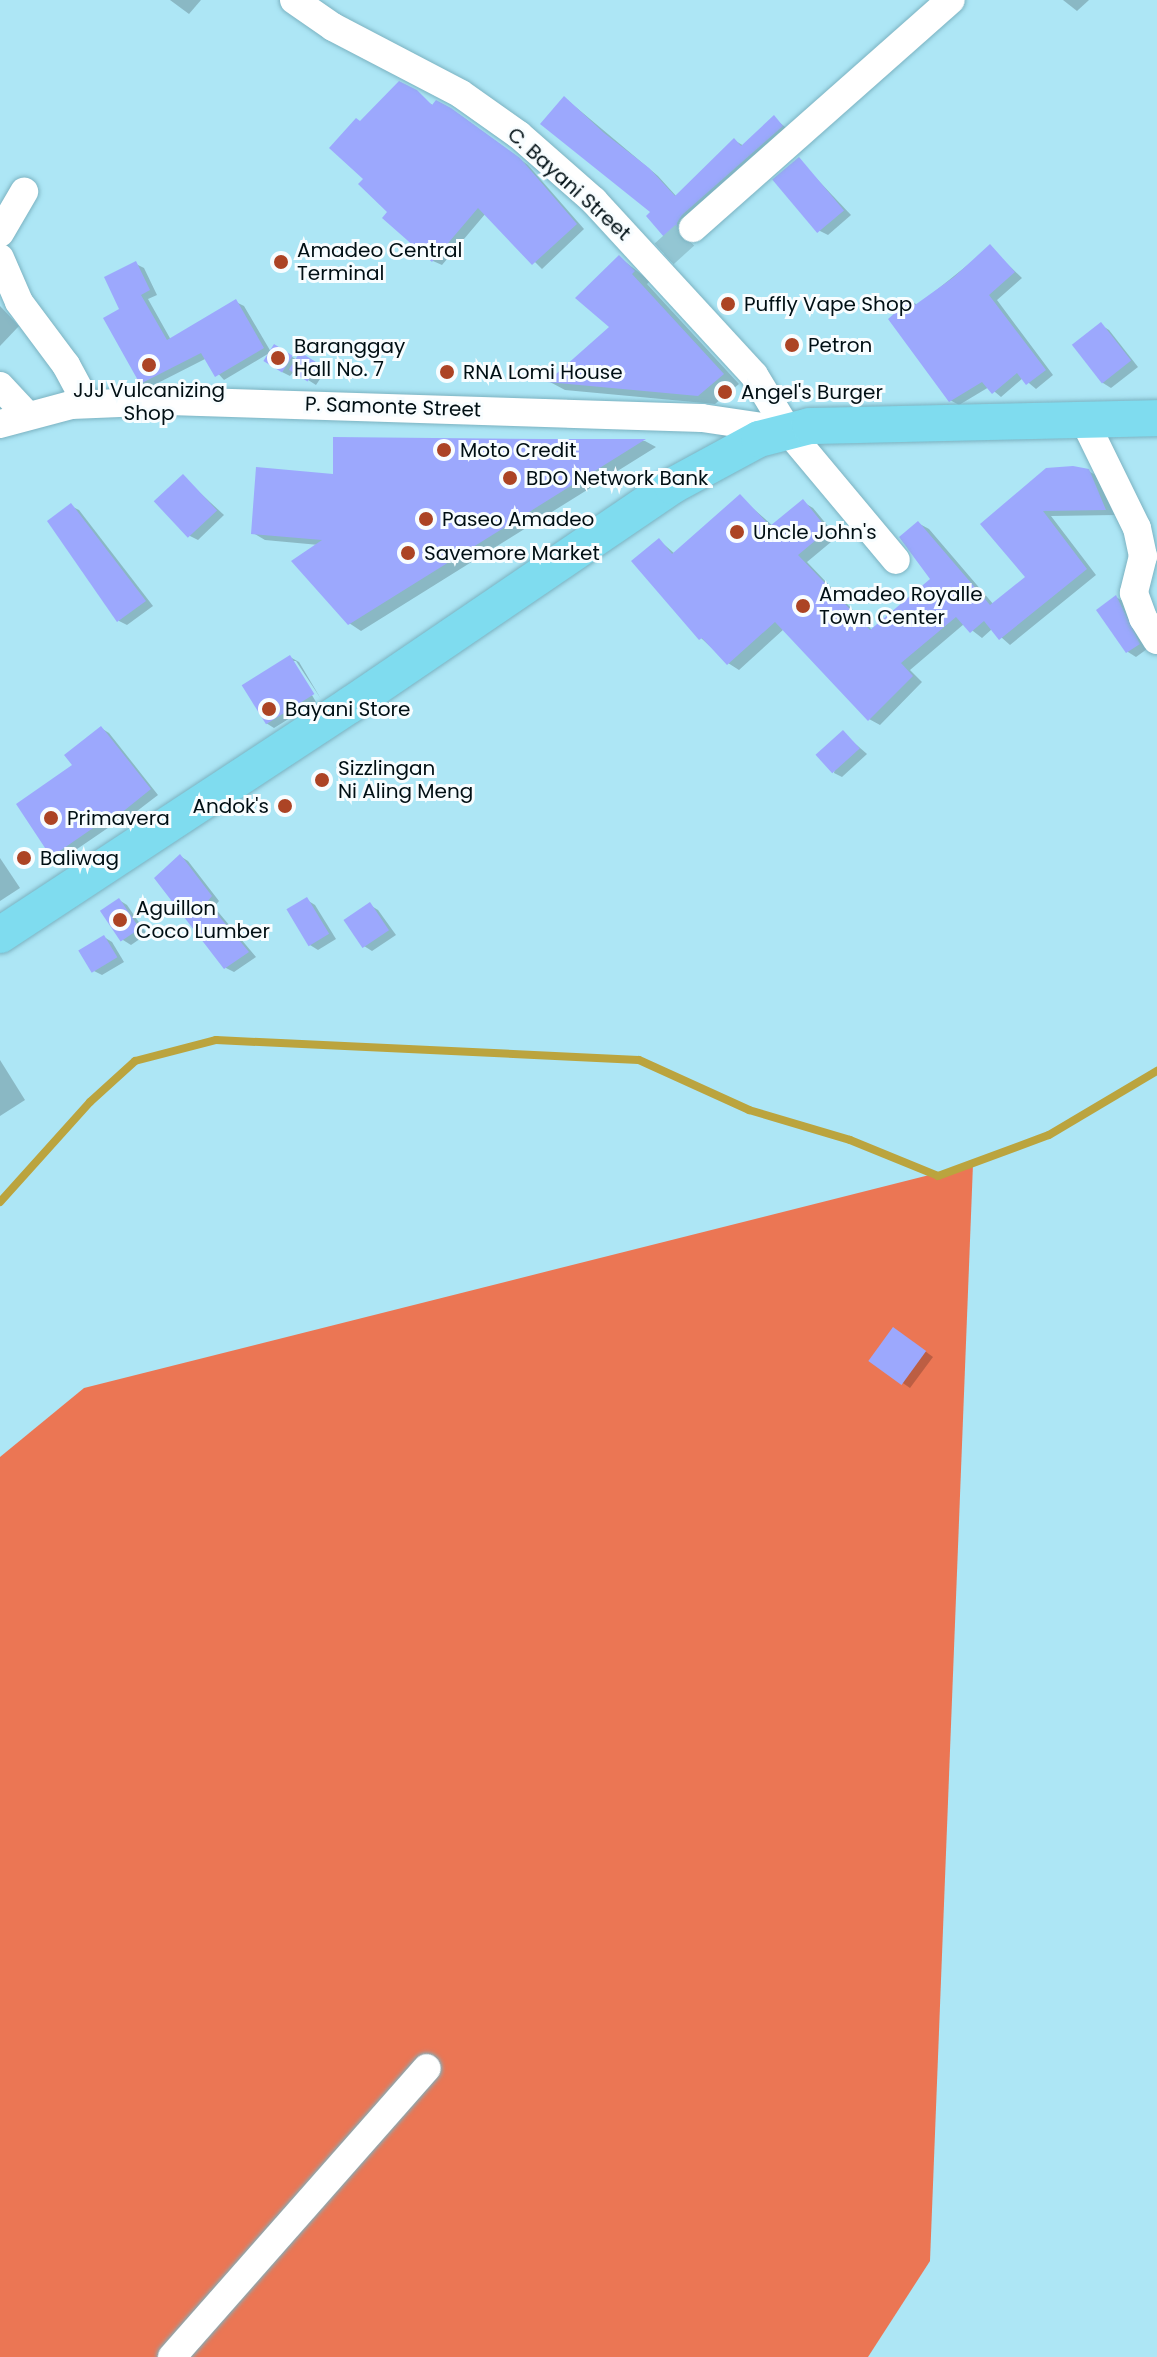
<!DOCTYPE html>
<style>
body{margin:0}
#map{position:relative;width:1157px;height:2357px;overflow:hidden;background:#ade6f5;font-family:Poppins,sans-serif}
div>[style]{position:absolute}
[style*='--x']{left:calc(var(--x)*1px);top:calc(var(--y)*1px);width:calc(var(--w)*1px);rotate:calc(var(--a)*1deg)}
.forest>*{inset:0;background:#eb7654}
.shadow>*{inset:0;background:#0003}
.stream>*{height:8px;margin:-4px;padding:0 4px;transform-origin:4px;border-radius:4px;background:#bba43e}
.building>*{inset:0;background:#9ca8fd;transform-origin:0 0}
.minor-tunnel>*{height:28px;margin-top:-14px;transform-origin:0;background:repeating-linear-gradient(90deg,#93c6d3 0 28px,transparent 0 42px)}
.roads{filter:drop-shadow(0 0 2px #7bb2c1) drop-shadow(0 0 2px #7bb2c1)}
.minor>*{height:28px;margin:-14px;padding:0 14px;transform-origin:14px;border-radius:14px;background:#fff}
.major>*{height:36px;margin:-18px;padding:0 18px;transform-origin:18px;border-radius:18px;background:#7fdcef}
.dots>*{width:22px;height:22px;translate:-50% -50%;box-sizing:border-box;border:4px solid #f8fdff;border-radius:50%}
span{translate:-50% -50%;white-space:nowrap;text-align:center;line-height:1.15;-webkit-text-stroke:6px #f8fdff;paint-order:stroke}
.street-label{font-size:20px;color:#000f14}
.poi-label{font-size:20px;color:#000f14}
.left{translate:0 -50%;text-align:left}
.right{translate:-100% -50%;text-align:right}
</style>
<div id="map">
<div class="forest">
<i style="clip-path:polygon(973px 1164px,930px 2261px,868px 2357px,0 2357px,0 1457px,84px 1388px)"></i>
</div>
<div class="shadow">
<i style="clip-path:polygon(170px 0,201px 0,189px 14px)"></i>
<i style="clip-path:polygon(1063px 0,1089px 0,1077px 11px)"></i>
<i style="clip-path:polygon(399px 83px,434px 106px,460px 115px,528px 165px,584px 229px,542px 269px,486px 213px,442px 265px,433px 261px,385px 218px,390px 212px,366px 179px,361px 123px)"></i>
<i style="clip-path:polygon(565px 98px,658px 176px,677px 197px,734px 140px,744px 146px,774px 118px,790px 131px,684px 229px,687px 242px,680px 248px,649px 216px,653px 212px)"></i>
<i style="clip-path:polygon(799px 160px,851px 215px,828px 235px,820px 231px)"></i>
<i style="clip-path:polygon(990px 247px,1022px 278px,997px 300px,1053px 375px,1036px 389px,1023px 378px,1001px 397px,989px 387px,959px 405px,950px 400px,912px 302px,918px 305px)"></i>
<i style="clip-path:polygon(619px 257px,650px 281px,647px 284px,739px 384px,715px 404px,565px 390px,550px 382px,612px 327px)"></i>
<i style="clip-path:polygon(136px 264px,144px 268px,157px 295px,148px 299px,171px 340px,236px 302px,244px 306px,271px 352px,224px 380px,205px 359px,150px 387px,142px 383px,121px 310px)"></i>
<i style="clip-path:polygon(0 306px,19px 326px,0 346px)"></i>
<i style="clip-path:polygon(1101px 325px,1109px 330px,1138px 367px,1111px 388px,1103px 383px)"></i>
<i style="clip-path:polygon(275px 346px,297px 360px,301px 354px,326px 370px,316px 385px,294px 371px,290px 376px,282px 372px)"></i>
<i style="clip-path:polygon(335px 439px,645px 441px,656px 447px,361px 631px,349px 623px,319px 545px,265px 540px,253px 533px,335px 476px)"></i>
<i style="clip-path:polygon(1046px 470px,1088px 471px,1100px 477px,1116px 515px,1051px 516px,1096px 575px,1010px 645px,992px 629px,982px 638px,964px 624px,910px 670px,922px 682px,880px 725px,869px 719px,784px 629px,739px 670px,728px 663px,701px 638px,659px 540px,675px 554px,740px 497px,773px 526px,803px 502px,813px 508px,837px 537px,807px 562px,872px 630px,933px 579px,918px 523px,929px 529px,994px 605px,1028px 577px,982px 524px)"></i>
<i style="clip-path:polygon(183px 477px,224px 515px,198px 540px,190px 536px)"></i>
<i style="clip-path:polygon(71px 506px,79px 510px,153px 606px,127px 625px,119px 621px)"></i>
<i style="clip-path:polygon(1116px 597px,1124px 602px,1147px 649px,1136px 657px,1128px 652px,1099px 610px)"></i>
<i style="clip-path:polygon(290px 657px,299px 662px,321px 699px,296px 661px,292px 661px,316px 702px,274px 728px,266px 723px)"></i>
<i style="clip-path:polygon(101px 728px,109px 733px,158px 795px,124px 821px,121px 819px,61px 860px,53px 855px,75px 765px)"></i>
<i style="clip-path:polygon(843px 733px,867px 754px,842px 777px,834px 773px)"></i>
<i style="clip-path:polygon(180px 856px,188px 861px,219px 901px,214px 907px,256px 957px,234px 972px,226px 968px)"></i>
<i style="clip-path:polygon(0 858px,20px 888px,0 901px)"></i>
<i style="clip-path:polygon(119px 900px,127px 905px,147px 934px,131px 945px,123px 940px)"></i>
<i style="clip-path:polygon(307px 900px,315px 905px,336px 939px,318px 950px,310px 945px)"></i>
<i style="clip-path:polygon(370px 905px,378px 910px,396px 935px,372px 951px,364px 946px)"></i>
<i style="clip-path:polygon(104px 937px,112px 942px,124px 962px,102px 975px,94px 971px)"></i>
<i style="clip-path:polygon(0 1060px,25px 1100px,0 1116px)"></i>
<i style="clip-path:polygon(902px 1334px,933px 1357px,910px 1388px,871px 1361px)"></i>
</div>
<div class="stream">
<i style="--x:0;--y:1202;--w:135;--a:-48"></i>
<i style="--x:90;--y:1102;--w:61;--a:-42.3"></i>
<i style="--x:135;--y:1061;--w:84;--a:-14.5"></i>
<i style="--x:216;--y:1040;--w:423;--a:2.7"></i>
<i style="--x:639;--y:1060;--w:121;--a:24.4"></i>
<i style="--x:749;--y:1110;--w:105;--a:16.5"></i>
<i style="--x:850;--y:1140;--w:95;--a:22.2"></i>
<i style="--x:938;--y:1176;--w:118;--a:-20.3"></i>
<i style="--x:1049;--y:1135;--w:126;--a:-30.7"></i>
</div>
<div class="building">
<i style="clip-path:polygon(399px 81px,417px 90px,432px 105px,436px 100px,451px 108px,520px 158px,577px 224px,532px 265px,478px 208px,432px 262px,382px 218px,387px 212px,358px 184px,363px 179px,329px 148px,356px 118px,360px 121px)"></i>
<i style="clip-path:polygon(564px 96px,604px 133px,649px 168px,675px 196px,734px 138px,741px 146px,774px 115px,783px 126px,682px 215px,677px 223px,679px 237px,670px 244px,646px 216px,650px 212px,540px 124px)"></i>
<i style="left:799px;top:157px;width:70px;height:35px;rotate:50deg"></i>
<i style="clip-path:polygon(990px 244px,1015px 272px,989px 295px,1046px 370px,1026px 385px,1017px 373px,992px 394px,982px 382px,949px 402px,888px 319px,911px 299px,915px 305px,954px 277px)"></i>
<i style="clip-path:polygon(619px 255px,635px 271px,632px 274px,724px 374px,698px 396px,547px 382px,609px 327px,575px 298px)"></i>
<i style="clip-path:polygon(136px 261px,150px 290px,141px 295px,167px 340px,236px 299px,264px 348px,215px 377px,201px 353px,140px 384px,103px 318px,119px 309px,104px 277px)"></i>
<i style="left:1101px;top:322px;width:49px;height:37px;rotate:52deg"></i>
<i style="left:274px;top:344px;width:22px;height:20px;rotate:32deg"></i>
<i style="left:300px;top:352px;width:22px;height:21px;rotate:32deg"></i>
<i style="clip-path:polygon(333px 437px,544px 439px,646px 439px,348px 625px,291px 561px,322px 540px,251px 534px,256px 467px,333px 474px)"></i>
<i style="clip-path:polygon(1073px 466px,1089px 469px,1106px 510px,1043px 511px,1087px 569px,999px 640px,984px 621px,970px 633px,956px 617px,901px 663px,913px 676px,868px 721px,775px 622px,727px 665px,702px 638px,699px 640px,631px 561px,659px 538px,672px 554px,740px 494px,770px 526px,803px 499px,828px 530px,798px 555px,870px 630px,930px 579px,899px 537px,918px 521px,990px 605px,1025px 577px,980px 524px,1046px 468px)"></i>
<i style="left:183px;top:474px;width:50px;height:40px;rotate:47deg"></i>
<i style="clip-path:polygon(71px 503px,146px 601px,117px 622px,47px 521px)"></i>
<i style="clip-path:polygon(1116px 595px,1140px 644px,1126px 653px,1096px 610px)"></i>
<i style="left:290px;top:655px;width:46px;height:57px;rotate:58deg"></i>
<i style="clip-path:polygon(101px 726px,151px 789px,115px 818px,112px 815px,51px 857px,16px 804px,72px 765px,64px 755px)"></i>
<i style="left:843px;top:730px;width:25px;height:37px;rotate:48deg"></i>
<i style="clip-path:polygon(180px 854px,212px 896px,207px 902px,249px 952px,224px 969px,154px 878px)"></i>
<i style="left:307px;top:897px;width:43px;height:24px;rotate:59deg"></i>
<i style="left:119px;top:898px;width:37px;height:23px;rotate:56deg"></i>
<i style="left:370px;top:902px;width:34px;height:32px;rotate:56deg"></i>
<i style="left:104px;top:935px;width:26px;height:30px;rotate:59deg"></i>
<i style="left:893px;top:1327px;width:41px;height:42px;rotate:36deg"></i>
</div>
<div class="minor-tunnel">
<i style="--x:664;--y:254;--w:39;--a:-42"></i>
</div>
<div class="roads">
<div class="minor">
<i style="--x:294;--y:0;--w:47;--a:34.7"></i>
<i style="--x:333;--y:27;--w:144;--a:27.6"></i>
<i style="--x:461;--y:94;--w:71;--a:35.3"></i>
<i style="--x:519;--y:135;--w:100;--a:41.3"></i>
<i style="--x:594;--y:201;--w:236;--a:47.4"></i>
<i style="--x:754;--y:375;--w:66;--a:58.7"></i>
<i style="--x:788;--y:431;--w:168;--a:50.1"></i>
<i style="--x:693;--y:228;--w:344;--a:-41.5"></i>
<i style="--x:0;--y:233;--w:48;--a:-59.7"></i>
<i style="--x:0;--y:258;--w:48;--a:66.6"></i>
<i style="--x:19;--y:302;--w:79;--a:53.3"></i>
<i style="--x:66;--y:365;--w:44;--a:61.7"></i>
<i style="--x:0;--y:386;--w:40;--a:47"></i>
<i style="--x:1084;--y:420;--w:120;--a:63.9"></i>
<i style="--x:1137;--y:528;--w:29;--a:78"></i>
<i style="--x:1143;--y:556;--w:38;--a:104"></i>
<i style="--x:1134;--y:593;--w:27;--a:70"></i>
<i style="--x:1143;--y:618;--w:26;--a:58"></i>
<i style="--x:0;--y:424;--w:73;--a:-15"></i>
<i style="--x:71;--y:405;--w:98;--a:-2.3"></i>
<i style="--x:169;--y:401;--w:533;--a:1.83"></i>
<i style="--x:702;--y:418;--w:82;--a:8.4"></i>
<i style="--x:172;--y:2357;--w:385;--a:-48.6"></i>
</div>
<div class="major">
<i style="--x:0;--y:935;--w:419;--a:-33.3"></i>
<i style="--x:350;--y:705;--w:389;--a:-34.2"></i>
<i style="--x:672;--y:486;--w:99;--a:-28.4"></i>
<i style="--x:759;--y:439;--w:53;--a:-14.3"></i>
<i style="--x:810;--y:426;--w:347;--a:-1.3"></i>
</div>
</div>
<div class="dots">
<i style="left:281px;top:262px;background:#ac4425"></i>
<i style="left:728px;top:304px;background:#ac4425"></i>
<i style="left:792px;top:345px;background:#ac4425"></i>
<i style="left:278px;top:358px;background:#ac4425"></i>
<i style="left:149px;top:365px;background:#ac4425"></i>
<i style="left:447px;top:372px;background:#ac4425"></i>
<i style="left:725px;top:392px;background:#ac4425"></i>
<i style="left:444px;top:450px;background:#ac4425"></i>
<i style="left:510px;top:478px;background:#ac4425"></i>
<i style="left:426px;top:519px;background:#ac4425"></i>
<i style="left:737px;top:532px;background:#ac4425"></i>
<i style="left:408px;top:553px;background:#ac4425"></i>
<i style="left:803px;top:606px;background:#ac4425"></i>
<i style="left:269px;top:709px;background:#ac4425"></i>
<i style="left:322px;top:780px;background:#ac4425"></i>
<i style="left:285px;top:806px;background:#ac4425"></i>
<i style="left:51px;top:818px;background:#ac4425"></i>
<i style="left:24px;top:858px;background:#ac4425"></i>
<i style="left:120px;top:920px;background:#ac4425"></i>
</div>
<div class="street-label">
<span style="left:569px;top:184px;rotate:42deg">C. Bayani Street</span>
<span style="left:393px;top:407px;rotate:2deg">P. Samonte Street</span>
</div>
<div class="poi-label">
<span class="left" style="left:297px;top:262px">Amadeo Central<br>Terminal</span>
<span class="left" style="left:744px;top:304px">Puffly Vape Shop</span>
<span class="left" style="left:808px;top:345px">Petron</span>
<span class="left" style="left:294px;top:358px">Baranggay<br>Hall No. 7</span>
<span class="left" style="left:463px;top:372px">RNA Lomi House</span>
<span style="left:149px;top:402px">JJJ Vulcanizing<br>Shop</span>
<span class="left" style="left:741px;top:392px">Angel's Burger</span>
<span class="left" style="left:460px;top:450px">Moto Credit</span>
<span class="left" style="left:526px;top:478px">BDO Network Bank</span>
<span class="left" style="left:442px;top:519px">Paseo Amadeo</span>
<span class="left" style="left:753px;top:532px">Uncle John's</span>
<span class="left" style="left:424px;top:553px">Savemore Market</span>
<span class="left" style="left:819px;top:606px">Amadeo Royalle<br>Town Center</span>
<span class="left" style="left:285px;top:709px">Bayani Store</span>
<span class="left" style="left:338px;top:780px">Sizzlingan<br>Ni Aling Meng</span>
<span class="right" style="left:269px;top:806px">Andok's</span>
<span class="left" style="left:67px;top:818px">Primavera</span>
<span class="left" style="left:40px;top:858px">Baliwag</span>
<span class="left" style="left:136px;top:920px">Aguillon<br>Coco Lumber</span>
</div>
</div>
